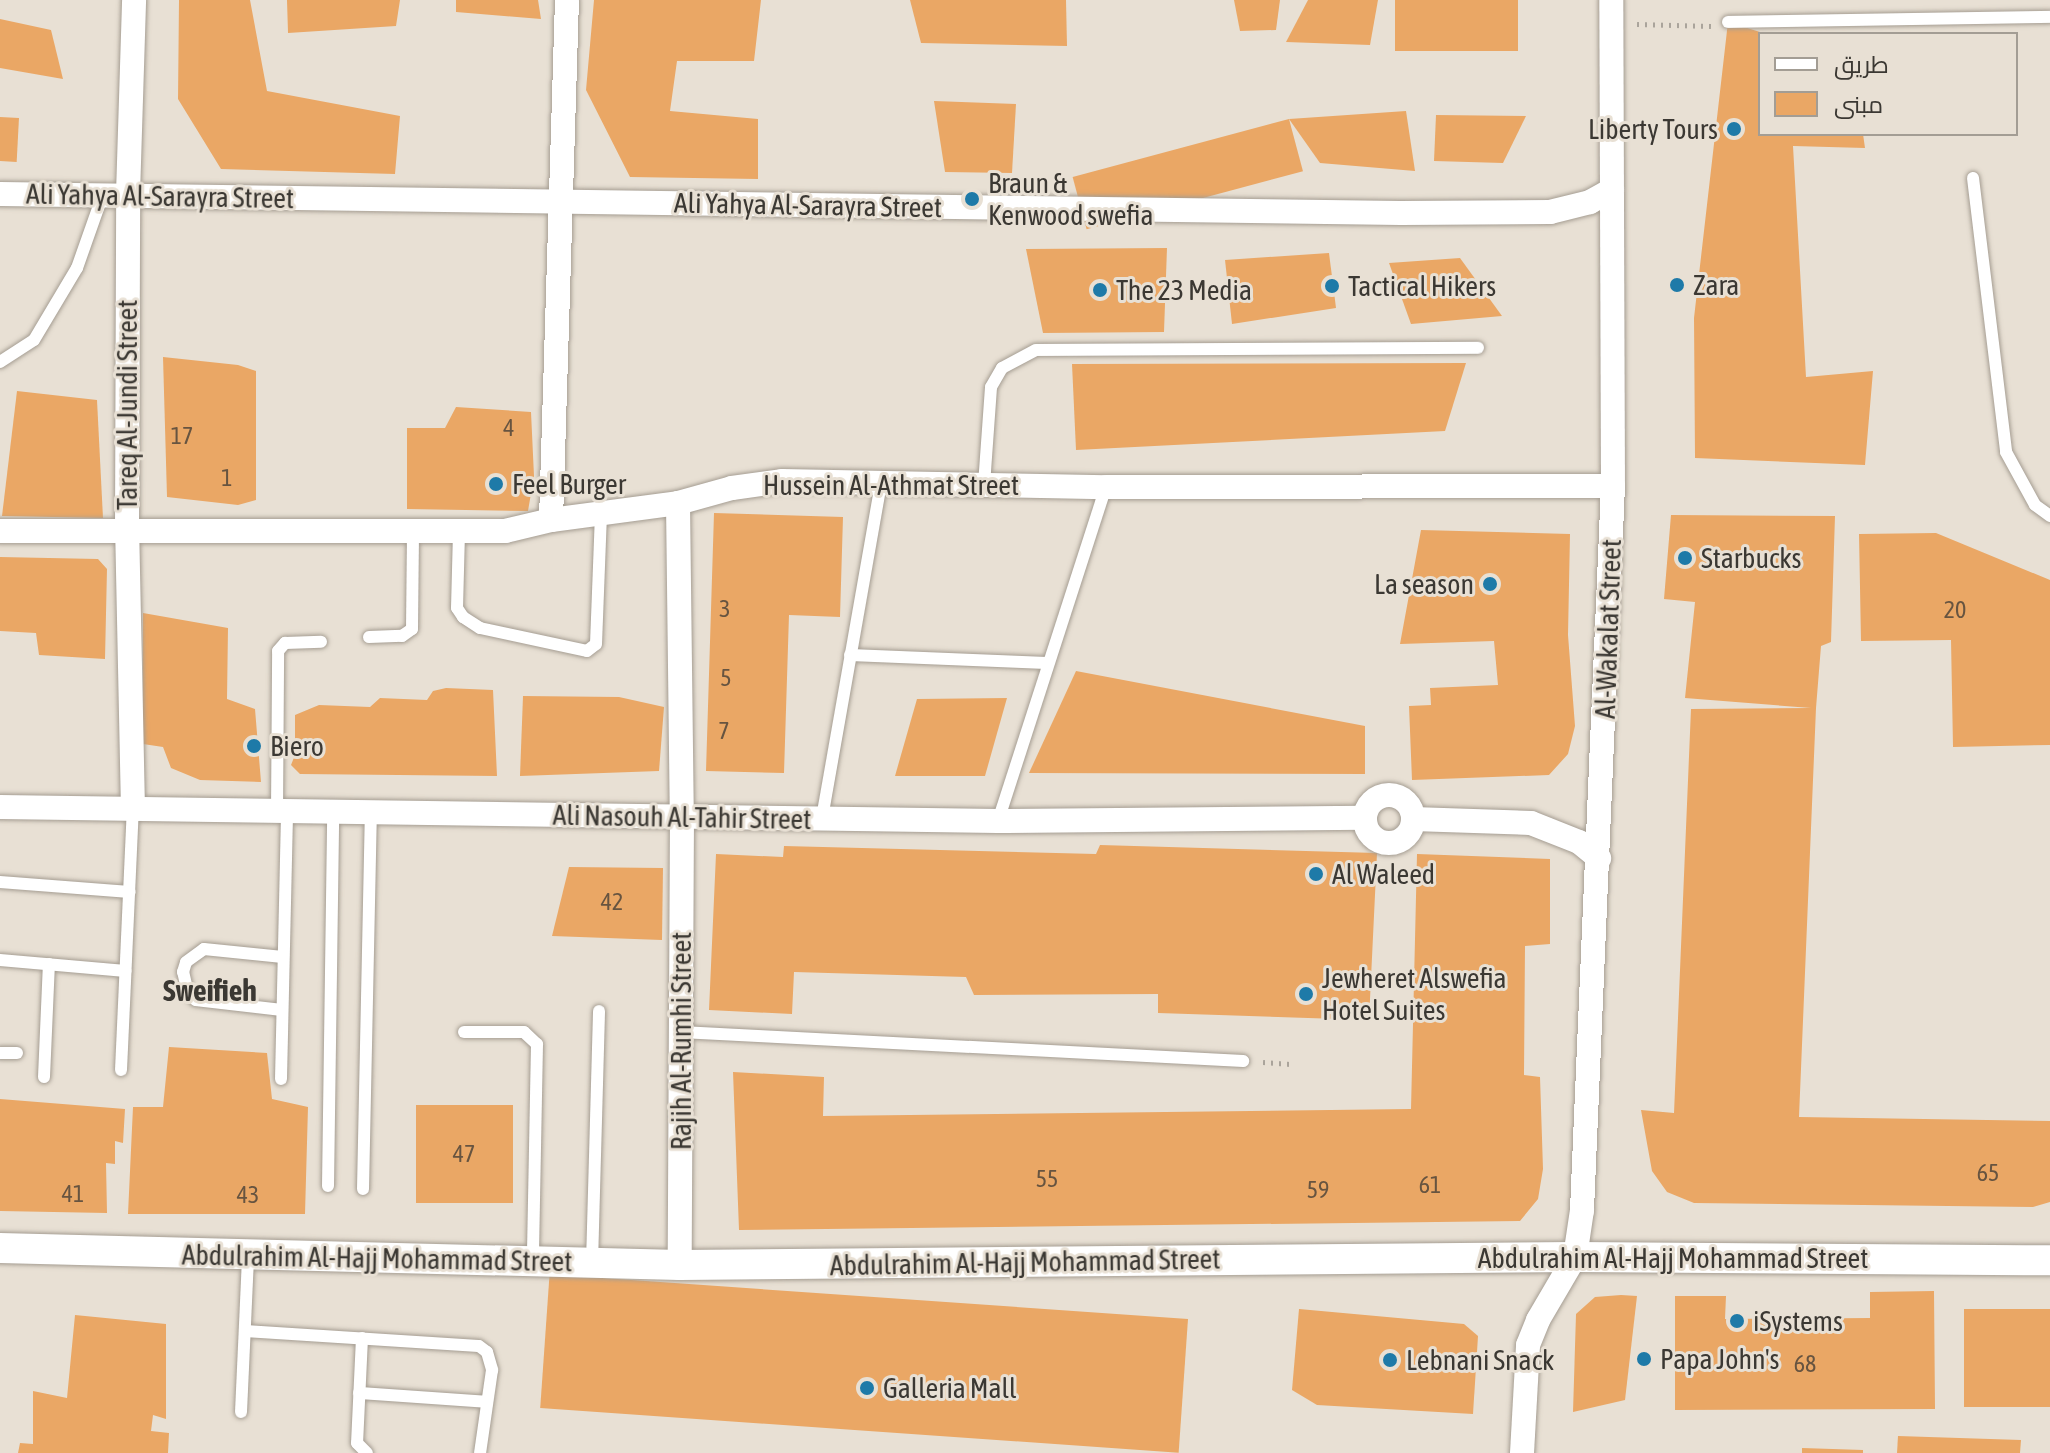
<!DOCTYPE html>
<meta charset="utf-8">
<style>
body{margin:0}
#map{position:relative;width:2050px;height:1453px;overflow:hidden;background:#e8e0d4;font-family:"Asap Condensed",Cairo,sans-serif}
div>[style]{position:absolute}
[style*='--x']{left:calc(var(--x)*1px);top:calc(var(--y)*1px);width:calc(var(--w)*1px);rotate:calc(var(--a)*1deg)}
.building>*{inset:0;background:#eaa765;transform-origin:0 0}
.path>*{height:5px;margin-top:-2.5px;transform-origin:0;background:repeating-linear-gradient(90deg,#aaa49b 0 2px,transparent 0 8px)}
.roads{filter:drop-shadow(0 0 2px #a59d92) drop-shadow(0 0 2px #a59d92)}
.service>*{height:12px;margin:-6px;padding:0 6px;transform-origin:6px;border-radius:6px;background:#fff}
.minor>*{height:24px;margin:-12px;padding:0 12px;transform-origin:12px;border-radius:12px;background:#fff}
.minor>.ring{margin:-12px;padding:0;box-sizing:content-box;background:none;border:24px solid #fff;border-radius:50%}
.tertiary>*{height:30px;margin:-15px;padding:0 15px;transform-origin:15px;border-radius:15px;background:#fff}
.dots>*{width:22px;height:22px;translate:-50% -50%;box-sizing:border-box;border:4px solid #e8e0d4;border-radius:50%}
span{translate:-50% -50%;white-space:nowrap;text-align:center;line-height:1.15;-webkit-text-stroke:6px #e8e0d4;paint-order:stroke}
.number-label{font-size:24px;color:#675440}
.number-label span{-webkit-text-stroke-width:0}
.poi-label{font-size:28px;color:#3b3833}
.right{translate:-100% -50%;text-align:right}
.left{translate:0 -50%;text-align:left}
.street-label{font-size:28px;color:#3b3833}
.neighbourhood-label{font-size:30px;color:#3b3833;font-weight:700}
.legend{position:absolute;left:1758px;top:32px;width:260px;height:104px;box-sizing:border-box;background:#e8e0d4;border:2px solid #a39d94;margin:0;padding:10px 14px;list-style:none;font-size:24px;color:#3b3833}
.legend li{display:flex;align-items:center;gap:16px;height:40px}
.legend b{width:40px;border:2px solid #a39d94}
</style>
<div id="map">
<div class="building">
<i style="clip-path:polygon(179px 0,250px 0,267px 91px,400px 116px,395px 174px,221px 169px,178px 99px)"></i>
<i style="clip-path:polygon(287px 0,400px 0,396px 26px,288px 33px)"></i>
<i style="clip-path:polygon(456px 0,538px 0,541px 19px,456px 12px)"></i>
<i style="clip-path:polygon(594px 0,761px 0,754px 61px,677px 61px,670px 111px,758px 119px,758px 179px,630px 177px,586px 90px)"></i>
<i style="clip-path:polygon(910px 0,1066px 0,1067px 46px,921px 43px)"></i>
<i style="clip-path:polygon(1234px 0,1280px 0,1276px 30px,1240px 31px)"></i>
<i style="clip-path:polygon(1308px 0,1378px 0,1370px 45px,1286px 42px)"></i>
<i style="left:1395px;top:0;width:123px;height:51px"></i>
<i style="clip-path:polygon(0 19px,51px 30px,63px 79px,0 68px)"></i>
<i style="clip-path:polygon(1728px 22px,1760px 32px,1760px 134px,1863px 134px,1865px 148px,1793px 146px,1806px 377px,1873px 371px,1865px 465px,1695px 458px,1694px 318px)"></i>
<i style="clip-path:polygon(934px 101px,1016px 104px,1012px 173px,945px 172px)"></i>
<i style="clip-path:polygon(1406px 111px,1415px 171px,1320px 163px,1289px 119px)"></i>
<i style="clip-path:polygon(1436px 115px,1526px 116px,1503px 163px,1434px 161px)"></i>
<i style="left:0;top:117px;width:19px;height:44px;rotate:3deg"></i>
<i style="left:1289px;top:119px;width:54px;height:224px;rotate:75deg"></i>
<i style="clip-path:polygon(1167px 248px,1164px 332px,1043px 333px,1026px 249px)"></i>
<i style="clip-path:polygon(1329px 253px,1336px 308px,1232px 324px,1225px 260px)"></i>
<i style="clip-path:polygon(1460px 258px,1502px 316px,1411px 324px,1389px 263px)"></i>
<i style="clip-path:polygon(163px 357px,238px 365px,256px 371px,256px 500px,238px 505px,167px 497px)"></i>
<i style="clip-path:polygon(1466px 363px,1445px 431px,1076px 450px,1072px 364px)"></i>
<i style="clip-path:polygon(17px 391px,97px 400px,103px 518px,2px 516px)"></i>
<i style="clip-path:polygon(456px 407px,531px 412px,534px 476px,528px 511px,407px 509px,407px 428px,445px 428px)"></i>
<i style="clip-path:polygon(714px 513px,843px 517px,840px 617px,789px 615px,784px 773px,706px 771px)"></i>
<i style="clip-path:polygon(1671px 515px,1835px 516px,1831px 642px,1821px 646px,1816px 708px,1799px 1117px,2050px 1121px,2050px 1202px,2033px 1207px,1694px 1203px,1667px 1192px,1652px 1171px,1641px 1110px,1674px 1113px,1691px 709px,1811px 708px,1685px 698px,1695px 602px,1664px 599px)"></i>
<i style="clip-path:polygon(1421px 530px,1570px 534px,1568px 635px,1575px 726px,1568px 754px,1549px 775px,1412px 780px,1409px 706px,1431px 705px,1430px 688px,1498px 685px,1494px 641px,1400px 644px)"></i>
<i style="clip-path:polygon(1936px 533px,2050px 580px,2050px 745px,1953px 747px,1951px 640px,1861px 641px,1859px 534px)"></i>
<i style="clip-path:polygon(0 557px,98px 559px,107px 569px,105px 659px,39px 655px,36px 633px,0 631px)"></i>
<i style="clip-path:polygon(143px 613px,228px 628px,227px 699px,255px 709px,261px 782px,200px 780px,171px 768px,163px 747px,143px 744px)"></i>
<i style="clip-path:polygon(1076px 671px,1365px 726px,1365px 774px,1029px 773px)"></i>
<i style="clip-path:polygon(446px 688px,493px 690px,497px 776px,300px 774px,291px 765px,295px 755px,295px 715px,319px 705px,370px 707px,380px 698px,427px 700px,433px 691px)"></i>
<i style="clip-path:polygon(523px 696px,619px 697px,664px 707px,659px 771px,520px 776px)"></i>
<i style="clip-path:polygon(1007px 698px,985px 776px,895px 776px,917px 699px)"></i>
<i style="clip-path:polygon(1100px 845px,1377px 853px,1369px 1020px,1158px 1013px,1158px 994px,974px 995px,966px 977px,794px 972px,792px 1014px,709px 1010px,716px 854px,783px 857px,784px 846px,1096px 854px)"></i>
<i style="clip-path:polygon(1417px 854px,1550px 859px,1550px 944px,1525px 946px,1524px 1075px,1540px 1077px,1543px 1169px,1538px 1199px,1520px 1221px,739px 1230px,733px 1072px,824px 1077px,823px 1116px,1411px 1109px)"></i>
<i style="clip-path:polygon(569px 867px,663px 868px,662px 940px,552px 936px)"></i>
<i style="clip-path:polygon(169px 1047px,267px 1053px,272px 1099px,308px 1107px,305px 1214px,128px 1214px,133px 1107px,163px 1107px)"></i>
<i style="clip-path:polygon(0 1099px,125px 1109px,123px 1143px,115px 1141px,115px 1164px,106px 1163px,107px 1213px,0 1211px)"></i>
<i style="left:416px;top:1105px;width:97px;height:98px"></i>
<i style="clip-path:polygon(1934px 1291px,1935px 1409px,1675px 1410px,1675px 1296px,1726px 1296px,1725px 1319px,1870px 1318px,1870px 1292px)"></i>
<i style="clip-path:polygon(1621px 1295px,1637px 1296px,1625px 1400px,1573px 1412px,1576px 1314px,1595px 1297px)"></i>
<i style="clip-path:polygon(1299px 1309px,1464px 1324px,1478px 1336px,1473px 1414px,1317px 1405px,1292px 1390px)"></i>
<i style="left:1964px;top:1309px;width:86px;height:98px"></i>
<i style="clip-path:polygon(75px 1315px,166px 1324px,166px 1419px,153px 1415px,151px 1431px,169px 1433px,168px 1453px,18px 1453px,20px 1443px,33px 1444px,33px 1391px,67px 1398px)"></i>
<i style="left:1188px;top:1319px;width:134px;height:640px;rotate:94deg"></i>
<i style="clip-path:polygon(1898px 1436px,2021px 1440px,2020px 1453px,1897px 1453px)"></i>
<i style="clip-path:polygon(1802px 1448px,1863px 1450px,1863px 1453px,1802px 1453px)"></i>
</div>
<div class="path">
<i style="--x:1637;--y:24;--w:74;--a:1.5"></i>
<i style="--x:1263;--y:1062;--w:31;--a:4"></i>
</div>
<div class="roads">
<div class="service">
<i style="--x:1728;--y:22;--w:322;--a:-0.9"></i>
<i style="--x:1973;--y:178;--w:276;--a:83.1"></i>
<i style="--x:2006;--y:452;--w:60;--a:61.3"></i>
<i style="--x:2035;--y:505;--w:19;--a:36"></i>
<i style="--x:0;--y:362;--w:40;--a:-32.9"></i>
<i style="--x:34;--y:340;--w:84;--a:-59.2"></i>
<i style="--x:77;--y:268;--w:78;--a:-70.6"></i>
<i style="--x:984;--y:485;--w:98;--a:-85.9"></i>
<i style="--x:991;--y:387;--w:22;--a:-60"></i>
<i style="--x:1002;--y:368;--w:38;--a:-28"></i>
<i style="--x:1036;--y:350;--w:442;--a:-0.3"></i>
<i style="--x:459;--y:532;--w:76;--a:91.5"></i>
<i style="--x:457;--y:608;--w:11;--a:56"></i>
<i style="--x:463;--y:617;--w:20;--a:33"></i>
<i style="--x:480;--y:628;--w:109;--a:12.1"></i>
<i style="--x:587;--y:651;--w:11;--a:-38"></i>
<i style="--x:596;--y:644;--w:130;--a:-87.8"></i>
<i style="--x:369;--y:637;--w:33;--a:-2"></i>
<i style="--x:402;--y:636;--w:12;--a:-35"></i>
<i style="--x:412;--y:629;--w:98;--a:-89.4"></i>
<i style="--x:850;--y:655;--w:197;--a:2.3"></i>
<i style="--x:277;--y:812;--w:161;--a:-89.6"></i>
<i style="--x:278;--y:651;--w:11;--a:-49"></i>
<i style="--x:285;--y:643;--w:36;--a:-2"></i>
<i style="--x:822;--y:818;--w:340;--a:-80"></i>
<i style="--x:998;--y:821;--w:351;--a:-72.1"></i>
<i style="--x:0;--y:882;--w:130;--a:4.4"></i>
<i style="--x:0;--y:960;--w:126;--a:5"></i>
<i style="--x:282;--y:1010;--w:87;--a:-173.4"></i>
<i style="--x:196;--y:1000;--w:11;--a:-139"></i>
<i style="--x:188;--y:993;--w:22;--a:-103"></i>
<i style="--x:183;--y:972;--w:10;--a:-73"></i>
<i style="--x:186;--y:962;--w:22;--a:-36"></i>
<i style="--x:204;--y:949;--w:79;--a:5.8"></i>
<i style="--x:464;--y:1032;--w:60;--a:0"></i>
<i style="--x:524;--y:1032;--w:18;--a:43"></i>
<i style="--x:537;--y:1044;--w:218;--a:91.1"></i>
<i style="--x:681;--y:1032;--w:563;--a:2.95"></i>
<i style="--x:0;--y:1053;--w:17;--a:0"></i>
<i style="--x:121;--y:1070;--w:260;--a:-87.4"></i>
<i style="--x:44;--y:1077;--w:113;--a:-87.5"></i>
<i style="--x:281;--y:1079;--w:267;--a:-88.7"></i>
<i style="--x:328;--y:1186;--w:373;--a:-89.2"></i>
<i style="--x:363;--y:1189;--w:375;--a:-88.8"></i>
<i style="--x:592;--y:1263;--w:252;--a:-88.4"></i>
<i style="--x:245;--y:1331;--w:234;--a:3.7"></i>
<i style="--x:479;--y:1346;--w:10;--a:37"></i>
<i style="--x:487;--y:1352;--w:19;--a:74"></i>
<i style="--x:492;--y:1370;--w:84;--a:98.2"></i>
<i style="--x:362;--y:1338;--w:105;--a:92.7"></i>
<i style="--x:357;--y:1443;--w:14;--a:45"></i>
<i style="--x:359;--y:1393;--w:128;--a:4"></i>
<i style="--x:241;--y:1412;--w:157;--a:-87.4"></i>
</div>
<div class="minor">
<i style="--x:0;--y:194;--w:1401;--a:0.78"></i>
<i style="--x:1401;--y:213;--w:149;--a:-0.4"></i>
<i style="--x:1550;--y:212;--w:41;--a:-14"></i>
<i style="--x:1590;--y:202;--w:25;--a:-29"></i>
<i style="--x:678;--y:503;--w:313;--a:89.3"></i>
<i style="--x:682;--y:816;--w:449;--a:90.3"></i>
<i style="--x:551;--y:520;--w:520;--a:-88.24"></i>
<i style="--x:0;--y:531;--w:505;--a:0"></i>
<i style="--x:505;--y:531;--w:47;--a:-13.4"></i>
<i style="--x:551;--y:520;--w:128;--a:-7.6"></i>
<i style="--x:678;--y:503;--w:56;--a:-15.5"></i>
<i style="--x:732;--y:488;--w:50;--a:-8"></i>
<i style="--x:782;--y:481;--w:324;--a:1.1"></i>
<i style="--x:1106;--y:487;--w:507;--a:-0.11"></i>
<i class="ring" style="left:1365px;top:795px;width:24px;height:24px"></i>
<i style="--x:0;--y:807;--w:998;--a:0.8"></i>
<i style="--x:998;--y:821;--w:367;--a:-0.5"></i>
<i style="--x:133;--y:810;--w:279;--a:-91.2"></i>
<i style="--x:127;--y:531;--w:337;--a:-89.8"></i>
<i style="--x:128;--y:194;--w:194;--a:-88.2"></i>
<i style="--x:1413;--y:819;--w:118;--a:1.9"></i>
<i style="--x:1531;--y:823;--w:52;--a:21.6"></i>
<i style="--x:1579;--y:842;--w:26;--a:39"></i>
<i style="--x:1522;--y:1453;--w:108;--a:-86.8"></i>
<i style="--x:1528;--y:1345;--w:27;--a:-68"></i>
<i style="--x:1538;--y:1320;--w:73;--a:-59.6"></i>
<i style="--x:1575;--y:1257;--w:48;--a:-81.5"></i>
<i style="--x:1582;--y:1210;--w:725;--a:-87.55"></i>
<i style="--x:1613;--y:486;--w:486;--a:-90.2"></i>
</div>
<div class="tertiary">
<i style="--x:0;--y:1248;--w:680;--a:1.43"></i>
<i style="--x:680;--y:1265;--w:895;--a:-0.51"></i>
<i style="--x:1575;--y:1257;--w:475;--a:0.4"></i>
</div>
</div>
<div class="dots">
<i style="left:1734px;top:129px;background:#1e7aa8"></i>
<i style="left:972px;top:199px;background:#1e7aa8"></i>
<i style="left:1677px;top:285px;background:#1e7aa8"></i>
<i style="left:1332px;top:286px;background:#1e7aa8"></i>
<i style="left:1100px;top:290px;background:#1e7aa8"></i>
<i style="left:496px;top:484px;background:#1e7aa8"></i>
<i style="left:1685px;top:558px;background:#1e7aa8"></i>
<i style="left:1490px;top:584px;background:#1e7aa8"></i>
<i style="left:254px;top:746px;background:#1e7aa8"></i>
<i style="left:1316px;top:874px;background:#1e7aa8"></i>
<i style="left:1306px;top:994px;background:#1e7aa8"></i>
<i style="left:1737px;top:1321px;background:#1e7aa8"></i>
<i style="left:1644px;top:1359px;background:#1e7aa8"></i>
<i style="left:1390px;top:1360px;background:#1e7aa8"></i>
<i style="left:867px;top:1388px;background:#1e7aa8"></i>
</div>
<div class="number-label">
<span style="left:509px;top:428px">4</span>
<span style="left:182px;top:436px">17</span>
<span style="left:227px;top:478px">1</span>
<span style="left:725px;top:609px">3</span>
<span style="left:1955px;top:610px">20</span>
<span style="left:726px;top:678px">5</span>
<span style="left:724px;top:731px">7</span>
<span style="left:612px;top:902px">42</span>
<span style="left:464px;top:1154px">47</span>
<span style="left:1988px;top:1173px">65</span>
<span style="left:1047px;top:1179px">55</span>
<span style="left:1430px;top:1185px">61</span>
<span style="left:1318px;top:1190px">59</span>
<span style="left:73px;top:1194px">41</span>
<span style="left:248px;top:1195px">43</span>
<span style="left:1805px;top:1364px">68</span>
</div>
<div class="poi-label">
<span class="right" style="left:1718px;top:129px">Liberty Tours</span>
<span class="left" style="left:988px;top:199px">Braun &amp;<br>Kenwood swefia</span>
<span class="left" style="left:1693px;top:285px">Zara</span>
<span class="left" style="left:1348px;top:286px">Tactical Hikers</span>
<span class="left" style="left:1116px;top:290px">The 23 Media</span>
<span class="left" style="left:512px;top:484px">Feel Burger</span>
<span class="left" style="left:1701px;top:558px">Starbucks</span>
<span class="right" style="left:1474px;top:584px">La season</span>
<span class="left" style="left:270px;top:746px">Biero</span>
<span class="left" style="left:1332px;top:874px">Al Waleed</span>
<span class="left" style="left:1322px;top:994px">Jewheret Alswefia<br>Hotel Suites</span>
<span class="left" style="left:1753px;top:1321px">iSystems</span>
<span class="left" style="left:1660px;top:1359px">Papa John's</span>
<span class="left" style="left:1406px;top:1360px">Lebnani Snack</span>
<span class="left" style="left:883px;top:1388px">Galleria Mall</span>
</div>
<div class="street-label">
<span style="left:160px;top:196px;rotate:1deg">Ali Yahya Al-Sarayra Street</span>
<span style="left:808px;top:205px;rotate:1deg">Ali Yahya Al-Sarayra Street</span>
<span style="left:127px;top:405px;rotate:-90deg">Tareq Al-Jundi Street</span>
<span style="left:891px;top:485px">Hussein Al-Athmat Street</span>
<span style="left:1608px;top:629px;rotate:-88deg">Al-Wakalat Street</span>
<span style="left:682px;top:817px;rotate:1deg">Ali Nasouh Al-Tahir Street</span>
<span style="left:681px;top:1041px;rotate:-90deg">Rajih Al-Rumhi Street</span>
<span style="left:377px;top:1258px;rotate:1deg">Abdulrahim Al-Hajj Mohammad Street</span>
<span style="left:1673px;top:1258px">Abdulrahim Al-Hajj Mohammad Street</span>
<span style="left:1025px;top:1262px;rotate:-1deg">Abdulrahim Al-Hajj Mohammad Street</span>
</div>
<div class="neighbourhood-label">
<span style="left:210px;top:990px">Sweifieh</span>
</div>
<ul class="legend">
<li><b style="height:10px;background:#fff"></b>طريق</li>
<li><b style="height:22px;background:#eaa765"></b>مبنى</li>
</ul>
</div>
